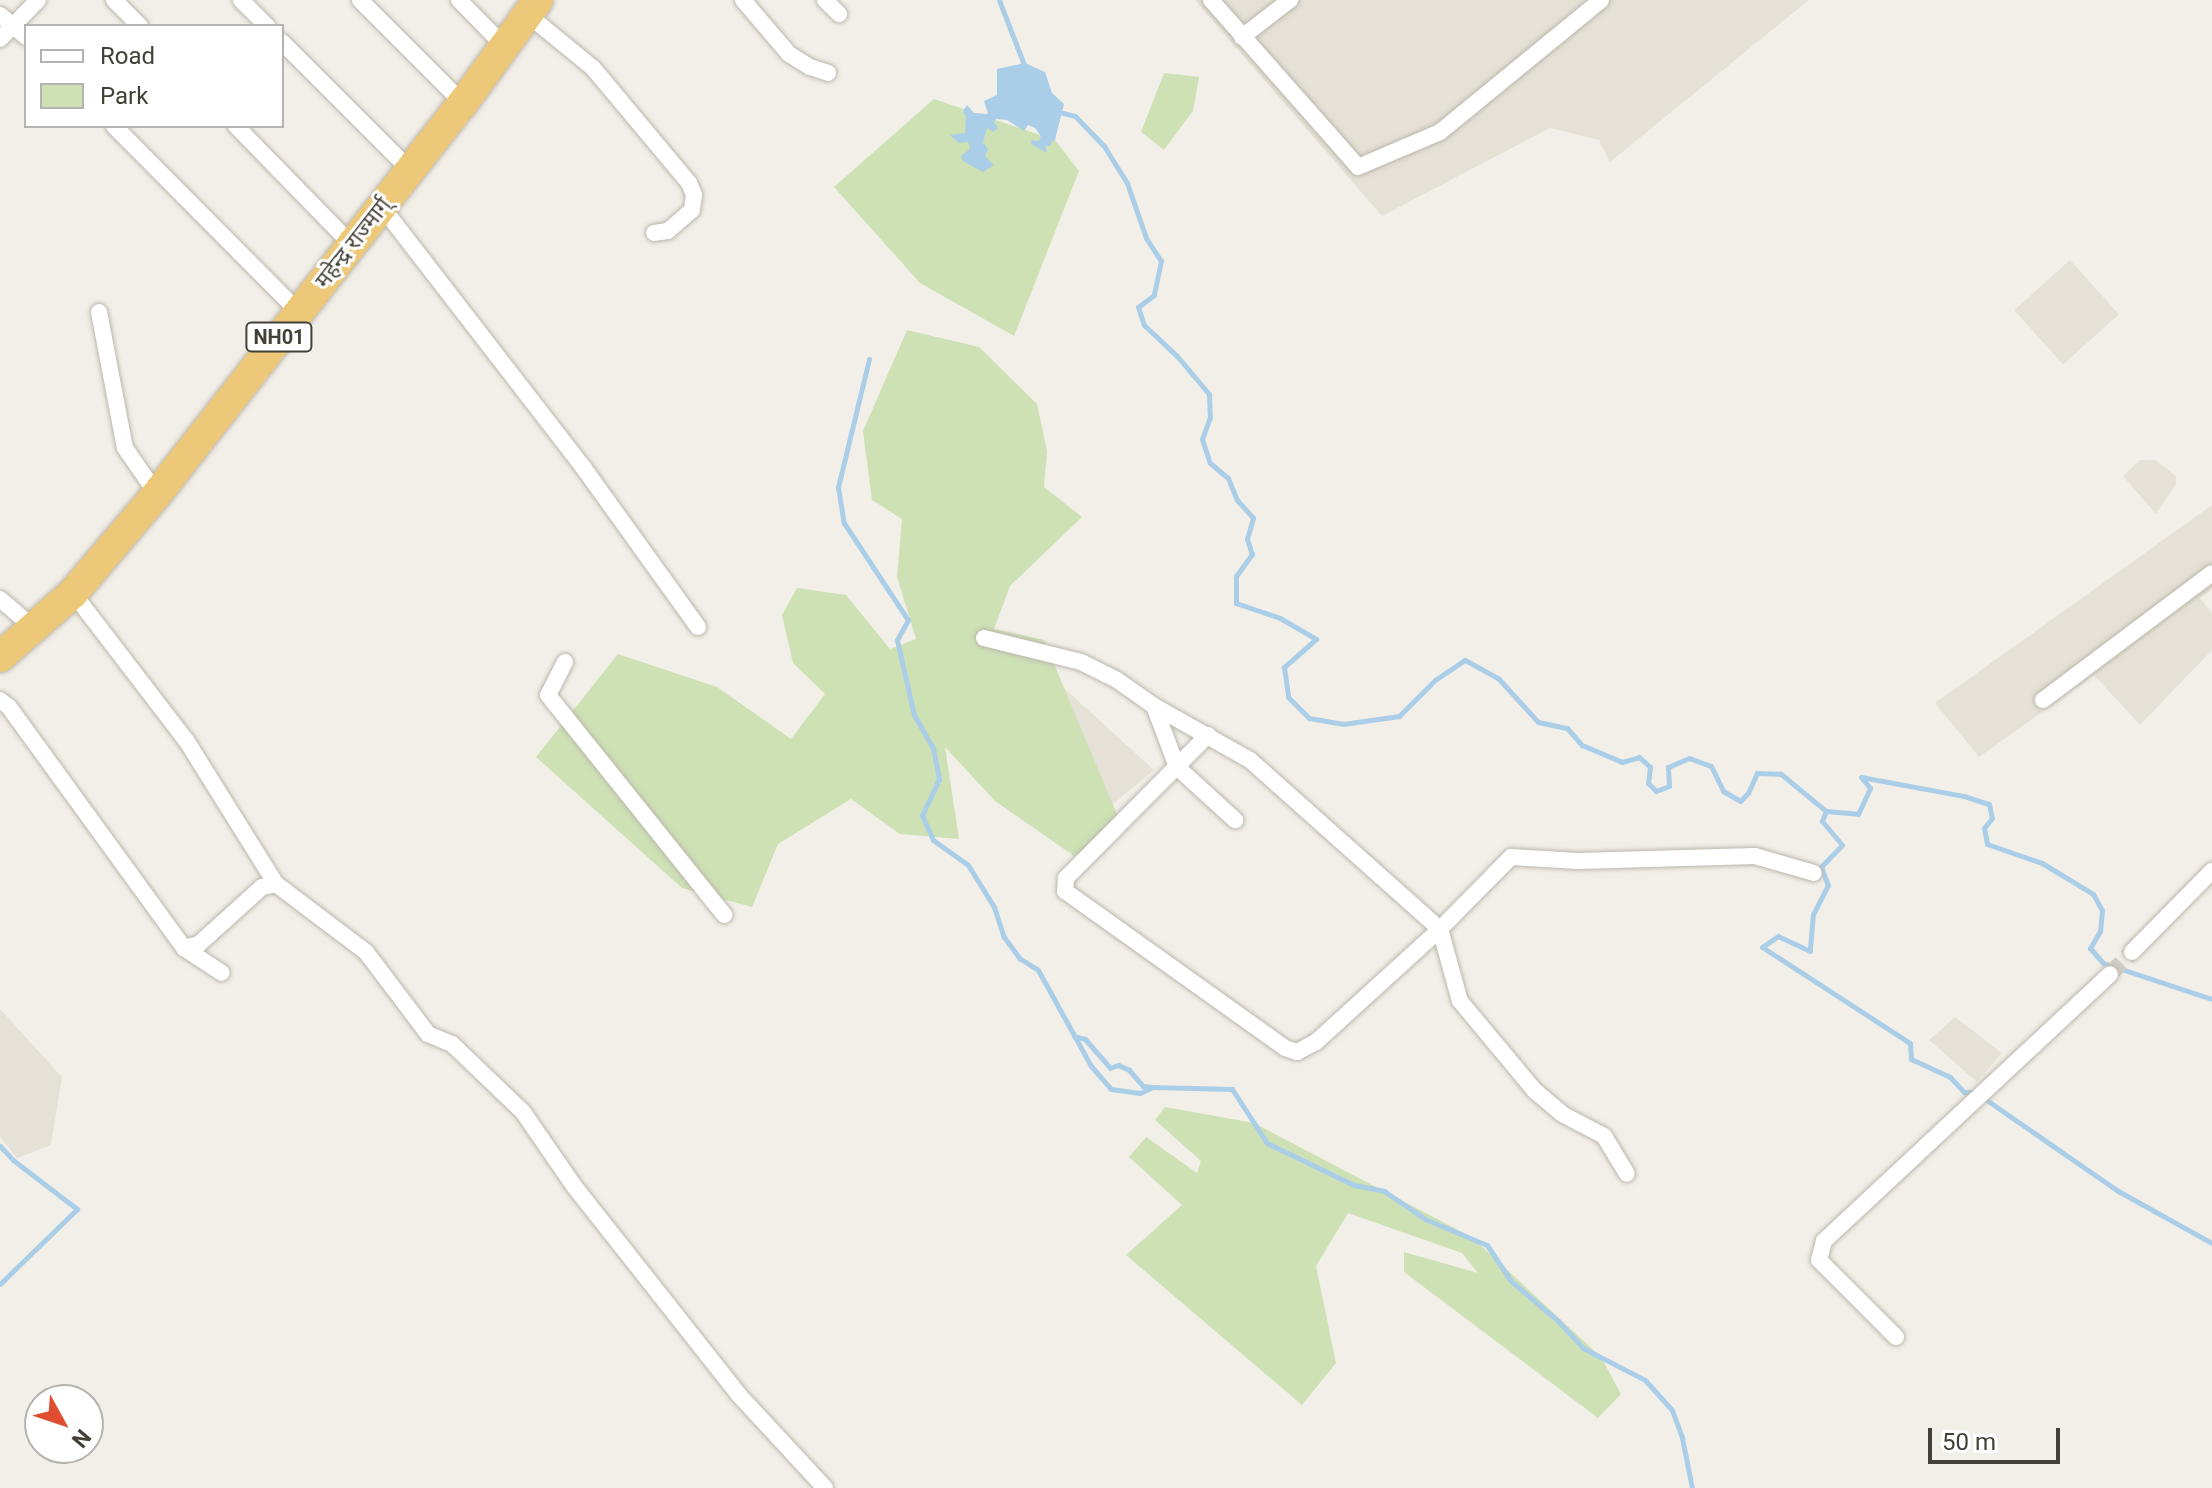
<!DOCTYPE html>
<meta charset="utf-8">
<style>
body{margin:0}
#map{position:relative;width:2212px;height:1488px;overflow:hidden;background:#f2efe8;font-family:Roboto,"Noto Sans Devanagari",sans-serif}
div>[style]{position:absolute}
[style*='--x']{left:calc(var(--x)*1px);top:calc(var(--y)*1px);width:calc(var(--w)*1px);rotate:calc(var(--a)*1deg)}
.residential>*{inset:0;background:#e5e1d7;transform-origin:0 0}
.green>*{inset:0;background:#cde1b5}
.water>*{inset:0;background:#abcee8}
.stream>*{height:5px;margin:-2.5px;padding:0 2.5px;transform-origin:2.5px;border-radius:2.5px;background:#abcee8}
.street-tunnel>*{height:16px;margin-top:-8px;transform-origin:0;background:repeating-linear-gradient(90deg,#cfccc5 0 16px,transparent 0 24px)}
.roads{filter:drop-shadow(0 0 2px #bcb7ac) drop-shadow(0 0 2px #bcb7ac)}
.street>*{height:16px;margin:-8px;padding:0 8px;transform-origin:8px;border-radius:8px;background:#fff}
.highway>*{height:30px;margin:-15px;padding:0 15px;transform-origin:15px;border-radius:15px;background:#edc878}
span{translate:-50% -50%;white-space:nowrap;text-align:center;line-height:1.15;-webkit-text-stroke:6px #fff;paint-order:stroke}
.shield-label span{padding:2px 6px;background:#fff;border:2px solid;border-radius:6px;-webkit-text-stroke-width:0}
.shield-label{font-size:20px;color:#444037;font-weight:700}
.street-label{font-size:22px;color:#444037}
.legend{position:absolute;left:24px;top:24px;width:260px;height:104px;box-sizing:border-box;background:#fff;border:2px solid #b4b3af;margin:0;padding:10px 14px;list-style:none;font-size:24px;color:#444037}
.legend li{display:flex;align-items:center;gap:16px;height:40px}
.legend b{width:40px;border:2px solid #b4b3af}
.north{position:absolute;left:24px;top:1384px;width:80px;height:80px;box-sizing:border-box;background:#fff;border:2px solid #b4b3af;border-radius:50%;rotate:130deg;font-size:22px;font-weight:700;line-height:32px;text-align:center;color:#444037}
.north::after{content:'';display:block;margin:auto;width:28px;height:36px;background:#e14d30;clip-path:polygon(50% 0,100% 100%,50% 72%,0 100%)}
.scale{position:absolute;left:1928px;top:1428px;width:132px;height:36px;box-sizing:border-box;border:4px solid #444037;border-top:0;padding-left:10px;font-size:24px;line-height:28px;white-space:nowrap;color:#444037;-webkit-text-stroke:6px #fff;paint-order:stroke}
</style>
<div id="map">
<div class="residential">
<i style="clip-path:polygon(1195px 0,1809px 0,1610px 162px,1599px 140px,1550px 128px,1382px 216px)"></i>
<i style="left:2070px;top:260px;width:73px;height:75px;rotate:48deg"></i>
<i style="clip-path:polygon(2140px 460px,2155px 460px,2176px 476px,2176px 484px,2156px 514px,2123px 476px)"></i>
<i style="clip-path:polygon(2212px 505px,2212px 589px,2200px 598px,2212px 613px,2212px 650px,2140px 725px,2094px 675px,1979px 757px,1935px 703px)"></i>
<i style="clip-path:polygon(1031px 658px,1154px 770px,1093px 821px)"></i>
<i style="clip-path:polygon(0 1009px,62px 1077px,51px 1145px,17px 1158px,0 1137px)"></i>
<i style="clip-path:polygon(1955px 1017px,2002px 1053px,1977px 1082px,1929px 1040px)"></i>
</div>
<div class="green">
<i style="clip-path:polygon(1164px 73px,1199px 77px,1193px 111px,1164px 150px,1141px 132px)"></i>
<i style="clip-path:polygon(934px 99px,1055px 140px,1079px 171px,1014px 336px,920px 283px,834px 187px)"></i>
<i style="clip-path:polygon(907px 330px,979px 347px,1037px 404px,1047px 451px,1044px 487px,1082px 517px,1010px 586px,994px 629px,1044px 640px,1121px 824px,1074px 856px,995px 801px,945px 747px,959px 839px,900px 834px,851px 799px,778px 844px,752px 907px,682px 888px,536px 757px,618px 654px,717px 687px,791px 739px,825px 694px,793px 663px,782px 615px,797px 588px,846px 595px,890px 649px,916px 639px,897px 577px,902px 519px,872px 500px,863px 431px)"></i>
<i style="clip-path:polygon(1165px 1107px,1254px 1123px,1487px 1245px,1475px 1240px,1601px 1357px,1621px 1394px,1598px 1418px,1404px 1272px,1404px 1252px,1478px 1273px,1462px 1253px,1348px 1213px,1316px 1266px,1336px 1363px,1302px 1405px,1126px 1255px,1182px 1205px,1129px 1157px,1146px 1137px,1197px 1173px,1201px 1161px,1155px 1120px)"></i>
</div>
<div class="water">
<i style="clip-path:polygon(1025px 63px,1045px 72px,1052px 93px,1064px 104px,1055px 140px,1051px 142px,1051px 146px,1045px 146px,1047px 153px,1031px 144px,1032px 140px,1039px 141px,1041px 136px,1035px 128px,1028px 125px,1024px 131px,1007px 120px,996px 119px,994px 122px,998px 128px,993px 132px,987px 128px,983px 142px,988px 149px,985px 156px,994px 165px,983px 172px,963px 161px,961px 156px,970px 149px,968px 142px,959px 143px,950px 135px,965px 133px,966px 117px,963px 111px,967px 105px,974px 113px,988px 114px,984px 101px,997px 95px,997px 69px)"></i>
</div>
<div class="stream">
<i style="--x:999;--y:0;--w:75;--a:68.9"></i>
<i style="--x:1063;--y:113;--w:12;--a:14"></i>
<i style="--x:1075;--y:116;--w:42;--a:46"></i>
<i style="--x:1104;--y:146;--w:44;--a:58.1"></i>
<i style="--x:1127;--y:183;--w:58;--a:70.9"></i>
<i style="--x:1146;--y:238;--w:27;--a:57"></i>
<i style="--x:1161;--y:261;--w:35;--a:102"></i>
<i style="--x:1154;--y:295;--w:20;--a:143"></i>
<i style="--x:1138;--y:307;--w:19;--a:72"></i>
<i style="--x:1144;--y:325;--w:45;--a:43.2"></i>
<i style="--x:1177;--y:356;--w:50;--a:49.9"></i>
<i style="--x:1209;--y:394;--w:23;--a:88"></i>
<i style="--x:1210;--y:417;--w:23;--a:110"></i>
<i style="--x:1202;--y:439;--w:25;--a:72"></i>
<i style="--x:1210;--y:463;--w:23;--a:40"></i>
<i style="--x:1228;--y:478;--w:24;--a:68"></i>
<i style="--x:1237;--y:500;--w:24;--a:48"></i>
<i style="--x:1253;--y:518;--w:22;--a:106"></i>
<i style="--x:1247;--y:539;--w:16;--a:72"></i>
<i style="--x:1252;--y:554;--w:27;--a:126"></i>
<i style="--x:1236;--y:576;--w:27;--a:90"></i>
<i style="--x:1236;--y:603;--w:46;--a:18.8"></i>
<i style="--x:1280;--y:618;--w:42;--a:30.3"></i>
<i style="--x:1316;--y:639;--w:43;--a:138.8"></i>
<i style="--x:1284;--y:667;--w:30;--a:82"></i>
<i style="--x:1288;--y:697;--w:30;--a:45"></i>
<i style="--x:1309;--y:718;--w:35;--a:10"></i>
<i style="--x:1343;--y:724;--w:57;--a:-8.1"></i>
<i style="--x:1399;--y:716;--w:51;--a:-45"></i>
<i style="--x:1435;--y:680;--w:36;--a:-34"></i>
<i style="--x:1465;--y:660;--w:38;--a:29"></i>
<i style="--x:1498;--y:678;--w:59;--a:47.7"></i>
<i style="--x:1538;--y:722;--w:30;--a:12"></i>
<i style="--x:1567;--y:728;--w:23;--a:49"></i>
<i style="--x:1582;--y:745;--w:43;--a:23"></i>
<i style="--x:1622;--y:762;--w:18;--a:-16"></i>
<i style="--x:1639;--y:757;--w:15;--a:42"></i>
<i style="--x:1650;--y:767;--w:16;--a:97"></i>
<i style="--x:1648;--y:783;--w:11;--a:45"></i>
<i style="--x:1656;--y:791;--w:14;--a:-21"></i>
<i style="--x:1669;--y:786;--w:19;--a:-93"></i>
<i style="--x:1668;--y:767;--w:23;--a:-23"></i>
<i style="--x:1689;--y:758;--w:23;--a:20"></i>
<i style="--x:1711;--y:766;--w:28;--a:64"></i>
<i style="--x:1723;--y:791;--w:20;--a:30"></i>
<i style="--x:1740;--y:801;--w:11;--a:-45"></i>
<i style="--x:1748;--y:793;--w:22;--a:-66"></i>
<i style="--x:1757;--y:773;--w:24;--a:2"></i>
<i style="--x:1781;--y:774;--w:58;--a:39.4"></i>
<i style="--x:1826;--y:811;--w:32;--a:5"></i>
<i style="--x:1858;--y:814;--w:29;--a:-65"></i>
<i style="--x:1870;--y:788;--w:14;--a:-129"></i>
<i style="--x:1861;--y:777;--w:105;--a:10.5"></i>
<i style="--x:1964;--y:796;--w:26;--a:18"></i>
<i style="--x:1989;--y:804;--w:14;--a:78"></i>
<i style="--x:1992;--y:818;--w:13;--a:129"></i>
<i style="--x:1984;--y:828;--w:16;--a:79"></i>
<i style="--x:1987;--y:844;--w:58;--a:19.1"></i>
<i style="--x:2042;--y:863;--w:60;--a:31.3"></i>
<i style="--x:2093;--y:894;--w:18;--a:61"></i>
<i style="--x:2102;--y:910;--w:21;--a:95"></i>
<i style="--x:2100;--y:931;--w:20;--a:120"></i>
<i style="--x:2090;--y:948;--w:20;--a:49"></i>
<i style="--x:2103;--y:963;--w:115;--a:18.3"></i>
<i style="--x:869;--y:359;--w:132;--a:103.6"></i>
<i style="--x:838;--y:487;--w:36;--a:81"></i>
<i style="--x:844;--y:523;--w:116;--a:56.6"></i>
<i style="--x:908;--y:620;--w:23;--a:119"></i>
<i style="--x:897;--y:640;--w:77;--a:77.2"></i>
<i style="--x:914;--y:715;--w:38;--a:60"></i>
<i style="--x:933;--y:748;--w:32;--a:79"></i>
<i style="--x:939;--y:779;--w:40;--a:115"></i>
<i style="--x:922;--y:815;--w:27;--a:66"></i>
<i style="--x:933;--y:840;--w:43;--a:35.5"></i>
<i style="--x:968;--y:865;--w:49;--a:58.2"></i>
<i style="--x:994;--y:907;--w:32;--a:72"></i>
<i style="--x:1004;--y:937;--w:26;--a:54"></i>
<i style="--x:1019;--y:958;--w:22;--a:32"></i>
<i style="--x:1038;--y:970;--w:110;--a:61.1"></i>
<i style="--x:1091;--y:1066;--w:30;--a:49"></i>
<i style="--x:1111;--y:1089;--w:29;--a:8"></i>
<i style="--x:1140;--y:1093;--w:14;--a:-25"></i>
<i style="--x:1153;--y:1087;--w:79;--a:1.5"></i>
<i style="--x:1232;--y:1089;--w:64;--a:57.1"></i>
<i style="--x:1267;--y:1143;--w:97;--a:25.8"></i>
<i style="--x:1354;--y:1185;--w:31;--a:11"></i>
<i style="--x:1384;--y:1191;--w:50;--a:34.3"></i>
<i style="--x:1425;--y:1219;--w:67;--a:22.8"></i>
<i style="--x:1487;--y:1245;--w:43;--a:56.3"></i>
<i style="--x:1511;--y:1281;--w:62;--a:40.4"></i>
<i style="--x:1558;--y:1321;--w:37;--a:47"></i>
<i style="--x:1583;--y:1348;--w:70;--a:27.3"></i>
<i style="--x:1645;--y:1380;--w:40;--a:48"></i>
<i style="--x:1672;--y:1410;--w:30;--a:70"></i>
<i style="--x:1682;--y:1438;--w:51;--a:78.7"></i>
<i style="--x:1826;--y:811;--w:11;--a:112"></i>
<i style="--x:1822;--y:821;--w:31;--a:50"></i>
<i style="--x:1842;--y:845;--w:30;--a:134"></i>
<i style="--x:1821;--y:867;--w:19;--a:69"></i>
<i style="--x:1828;--y:885;--w:33;--a:117"></i>
<i style="--x:1813;--y:914;--w:37;--a:95"></i>
<i style="--x:1810;--y:951;--w:35;--a:-155"></i>
<i style="--x:1778;--y:936;--w:19;--a:145"></i>
<i style="--x:1762;--y:947;--w:176;--a:33"></i>
<i style="--x:1910;--y:1043;--w:16;--a:86"></i>
<i style="--x:1911;--y:1059;--w:43;--a:24.8"></i>
<i style="--x:1950;--y:1077;--w:21;--a:47"></i>
<i style="--x:1964;--y:1092;--w:11;--a:0"></i>
<i style="--x:1975;--y:1092;--w:174;--a:34.7"></i>
<i style="--x:2118;--y:1191;--w:107;--a:29"></i>
<i style="--x:1074;--y:1036;--w:11;--a:15"></i>
<i style="--x:1085;--y:1039;--w:38;--a:49"></i>
<i style="--x:1110;--y:1068;--w:9;--a:-21"></i>
<i style="--x:1118;--y:1065;--w:12;--a:24"></i>
<i style="--x:1129;--y:1070;--w:21;--a:49"></i>
<i style="--x:1143;--y:1086;--w:9;--a:6"></i>
<i style="--x:0;--y:1146;--w:19;--a:47"></i>
<i style="--x:13;--y:1160;--w:81;--a:37.4"></i>
<i style="--x:77;--y:1209;--w:107;--a:135.8"></i>
</div>
<div class="street-tunnel">
<i style="--x:2110;--y:974;--w:31;--a:-45"></i>
</div>
<div class="roads">
<div class="street">
<i style="--x:114;--y:0;--w:37;--a:45"></i>
<i style="--x:241;--y:0;--w:37;--a:45"></i>
<i style="--x:360;--y:0;--w:146;--a:45"></i>
<i style="--x:459;--y:0;--w:66;--a:45.6"></i>
<i style="--x:743;--y:0;--w:71;--a:49.6"></i>
<i style="--x:789;--y:54;--w:25;--a:32"></i>
<i style="--x:810;--y:67;--w:19;--a:18"></i>
<i style="--x:825;--y:0;--w:20;--a:45"></i>
<i style="--x:1211;--y:0;--w:222;--a:48.6"></i>
<i style="--x:1358;--y:167;--w:89;--a:-23.1"></i>
<i style="--x:1440;--y:132;--w:208;--a:-39.3"></i>
<i style="--x:527;--y:14;--w:85;--a:39.3"></i>
<i style="--x:593;--y:68;--w:150;--a:50.1"></i>
<i style="--x:689;--y:183;--w:13;--a:67"></i>
<i style="--x:694;--y:195;--w:15;--a:98"></i>
<i style="--x:692;--y:210;--w:32;--a:139"></i>
<i style="--x:668;--y:231;--w:14;--a:172"></i>
<i style="--x:0;--y:15;--w:34;--a:40"></i>
<i style="--x:1242;--y:37;--w:61;--a:-37.6"></i>
<i style="--x:0;--y:39;--w:54;--a:-45.7"></i>
<i style="--x:282;--y:42;--w:181;--a:45"></i>
<i style="--x:114;--y:126;--w:262;--a:45.2"></i>
<i style="--x:236;--y:126;--w:165;--a:45.7"></i>
<i style="--x:382;--y:207;--w:329;--a:52.3"></i>
<i style="--x:583;--y:467;--w:197;--a:54.3"></i>
<i style="--x:99;--y:312;--w:138;--a:79.2"></i>
<i style="--x:125;--y:448;--w:56;--a:55.2"></i>
<i style="--x:73;--y:593;--w:185;--a:52.5"></i>
<i style="--x:186;--y:740;--w:170;--a:58"></i>
<i style="--x:276;--y:884;--w:113;--a:37.1"></i>
<i style="--x:366;--y:952;--w:103;--a:52.9"></i>
<i style="--x:428;--y:1034;--w:26;--a:23"></i>
<i style="--x:452;--y:1044;--w:98;--a:43.8"></i>
<i style="--x:523;--y:1112;--w:90;--a:55.4"></i>
<i style="--x:574;--y:1186;--w:265;--a:51.7"></i>
<i style="--x:738;--y:1394;--w:128;--a:47.2"></i>
<i style="--x:0;--y:599;--w:46;--a:40.6"></i>
<i style="--x:984;--y:638;--w:100;--a:13.9"></i>
<i style="--x:1081;--y:662;--w:40;--a:26.6"></i>
<i style="--x:1117;--y:680;--w:45;--a:35.1"></i>
<i style="--x:1154;--y:706;--w:65;--a:69.3"></i>
<i style="--x:1177;--y:767;--w:79;--a:42.4"></i>
<i style="--x:565;--y:662;--w:37;--a:117"></i>
<i style="--x:548;--y:695;--w:282;--a:51.3"></i>
<i style="--x:0;--y:700;--w:11;--a:38"></i>
<i style="--x:9;--y:707;--w:298;--a:54"></i>
<i style="--x:184;--y:948;--w:16;--a:-15"></i>
<i style="--x:199;--y:944;--w:85;--a:-42.1"></i>
<i style="--x:262;--y:887;--w:14;--a:-12"></i>
<i style="--x:2043;--y:700;--w:211;--a:-36.9"></i>
<i style="--x:1154;--y:706;--w:110;--a:29.4"></i>
<i style="--x:1250;--y:760;--w:254;--a:41.7"></i>
<i style="--x:1440;--y:929;--w:101;--a:-45.4"></i>
<i style="--x:1511;--y:857;--w:67;--a:3.4"></i>
<i style="--x:1578;--y:861;--w:177;--a:-1.6"></i>
<i style="--x:1755;--y:856;--w:61;--a:16.1"></i>
<i style="--x:1208;--y:735;--w:202;--a:134.8"></i>
<i style="--x:1066;--y:878;--w:13;--a:94"></i>
<i style="--x:1065;--y:891;--w:270;--a:35.5"></i>
<i style="--x:1285;--y:1048;--w:13;--a:18"></i>
<i style="--x:1297;--y:1052;--w:21;--a:-28"></i>
<i style="--x:1316;--y:1042;--w:168;--a:-42.3"></i>
<i style="--x:1440;--y:929;--w:75;--a:74.5"></i>
<i style="--x:1460;--y:1001;--w:117;--a:50.2"></i>
<i style="--x:1535;--y:1091;--w:35;--a:40"></i>
<i style="--x:1562;--y:1114;--w:47;--a:27.6"></i>
<i style="--x:1604;--y:1136;--w:44;--a:58.8"></i>
<i style="--x:184;--y:948;--w:45;--a:33.3"></i>
<i style="--x:2132;--y:952;--w:114;--a:-45.4"></i>
<i style="--x:1896;--y:1337;--w:109;--a:-135"></i>
<i style="--x:1819;--y:1260;--w:20;--a:-75"></i>
<i style="--x:1824;--y:1241;--w:391;--a:-43"></i>
</div>
<div class="highway">
<i style="--x:0;--y:657;--w:97;--a:-41.2"></i>
<i style="--x:73;--y:593;--w:130;--a:-49.7"></i>
<i style="--x:157;--y:494;--w:497;--a:-52"></i>
<i style="--x:463;--y:103;--w:127;--a:-53.9"></i>
</div>
</div>
<div class="shield-label">
<span style="left:279px;top:337px">NH01</span>
</div>
<div class="street-label">
<span style="left:353px;top:243px;rotate:-52deg">महेन्द्र राज्मार्ग्</span>
</div>
<ul class="legend">
<li><b style="height:10px;background:#fff"></b>Road</li>
<li><b style="height:22px;background:#cde1b5"></b>Park</li>
</ul>
<div class="north">N</div>
<div class="scale">50 m</div>
</div>
